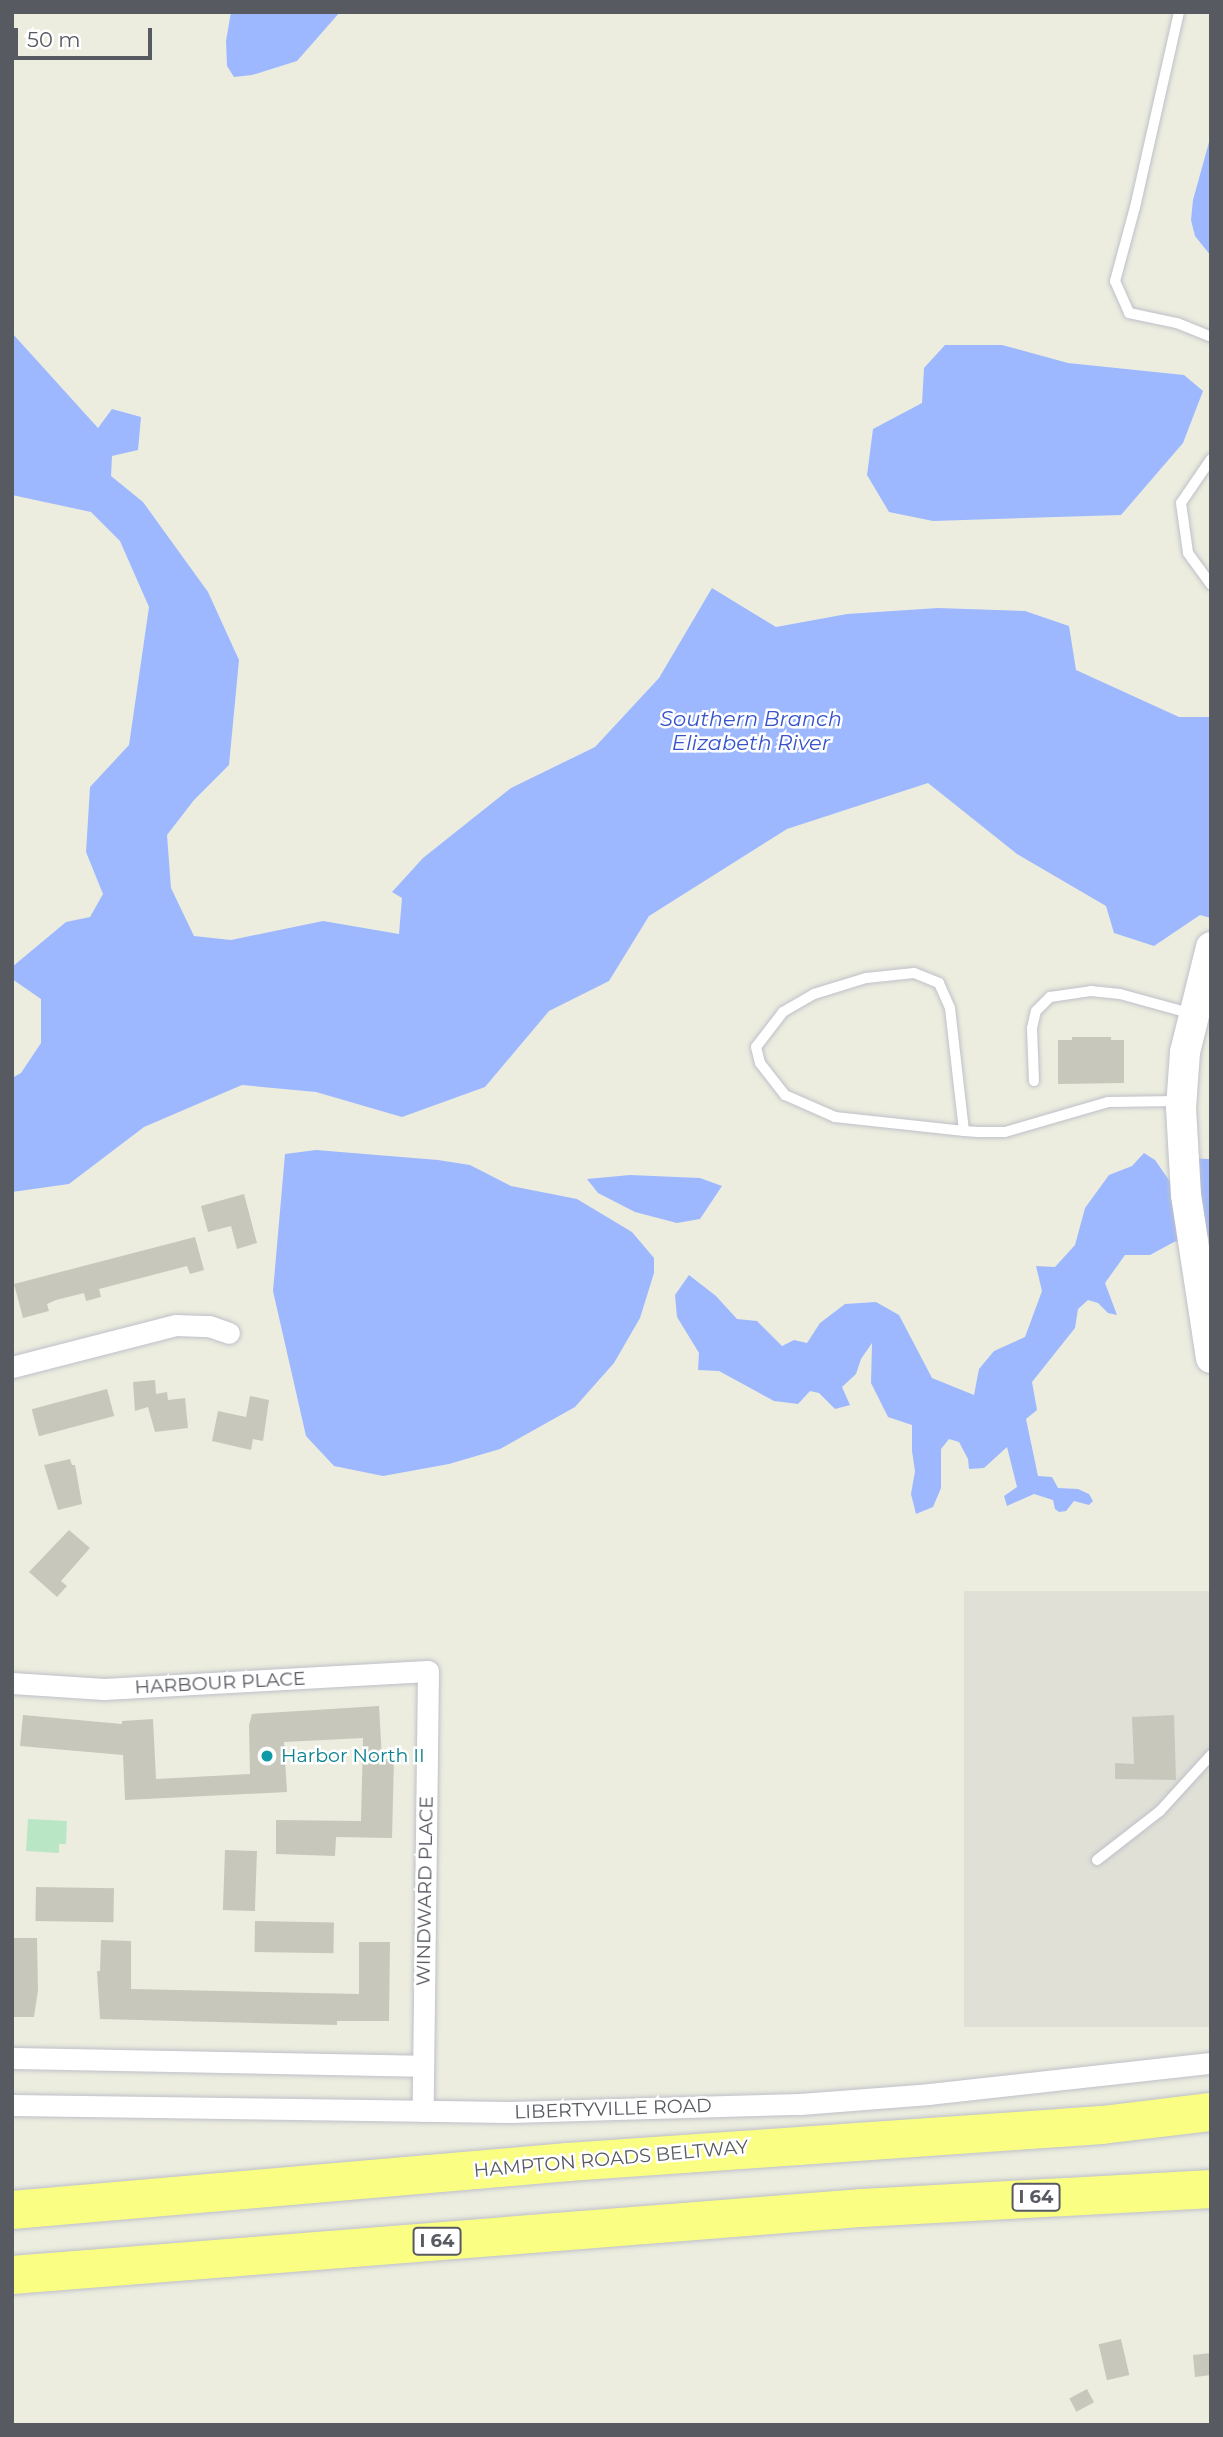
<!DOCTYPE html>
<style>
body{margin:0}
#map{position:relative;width:1223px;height:2437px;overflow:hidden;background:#eceddf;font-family:Montserrat,sans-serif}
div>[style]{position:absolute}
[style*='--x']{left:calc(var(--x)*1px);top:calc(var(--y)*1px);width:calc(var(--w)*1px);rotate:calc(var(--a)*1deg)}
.industrial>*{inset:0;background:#e0e0d7;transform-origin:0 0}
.green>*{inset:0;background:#b9e7c6}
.water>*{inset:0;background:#9db8ff}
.building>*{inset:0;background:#c7c7bc;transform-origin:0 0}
.roads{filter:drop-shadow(0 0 2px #bec0c8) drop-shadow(0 0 2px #bec0c8)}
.service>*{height:10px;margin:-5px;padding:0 5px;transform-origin:5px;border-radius:5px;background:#fff}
.minor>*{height:21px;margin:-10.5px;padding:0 10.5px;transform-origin:10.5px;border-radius:10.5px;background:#fff}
.secondary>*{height:30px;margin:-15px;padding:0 15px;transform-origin:15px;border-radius:15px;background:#fff}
.motorway>*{height:38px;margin:-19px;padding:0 19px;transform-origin:19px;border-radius:19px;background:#faff84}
.dots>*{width:19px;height:19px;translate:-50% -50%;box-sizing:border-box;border:4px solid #fff;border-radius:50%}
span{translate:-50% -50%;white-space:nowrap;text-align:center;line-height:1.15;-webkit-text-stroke:5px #fff;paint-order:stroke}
.shield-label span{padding:2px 5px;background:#fff;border:2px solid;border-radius:5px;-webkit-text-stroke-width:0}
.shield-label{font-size:18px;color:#585a62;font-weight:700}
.street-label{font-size:19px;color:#585a62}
.culture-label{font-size:19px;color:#0d838f}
.left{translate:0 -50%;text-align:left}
.water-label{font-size:21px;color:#3754cb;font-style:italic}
.frame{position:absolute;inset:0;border:14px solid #585a62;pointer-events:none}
.scale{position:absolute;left:14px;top:28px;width:138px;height:32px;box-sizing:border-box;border:4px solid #585a62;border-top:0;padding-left:9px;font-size:21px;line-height:24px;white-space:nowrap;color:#585a62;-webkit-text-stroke:5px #fff;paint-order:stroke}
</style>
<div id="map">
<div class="industrial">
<i style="left:1211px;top:1591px;width:436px;height:247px;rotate:90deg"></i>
</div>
<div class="green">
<i style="clip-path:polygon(28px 1819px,67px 1821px,66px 1844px,59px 1844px,59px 1853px,26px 1851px)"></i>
</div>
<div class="water">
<i style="clip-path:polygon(231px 12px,340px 12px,297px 61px,252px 75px,234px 77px,227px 66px,226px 41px)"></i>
<i style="clip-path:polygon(1211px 135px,1211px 256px,1195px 236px,1191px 220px,1193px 200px)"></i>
<i style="clip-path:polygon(12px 333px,98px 428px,112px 409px,141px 417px,138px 450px,112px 456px,111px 476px,143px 502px,208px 592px,239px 660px,229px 765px,194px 800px,167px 835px,171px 888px,194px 936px,231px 940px,323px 921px,399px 934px,402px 898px,392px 892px,423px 858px,511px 788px,595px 747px,659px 678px,712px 588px,776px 627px,847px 614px,938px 608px,1025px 611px,1069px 626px,1076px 670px,1179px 717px,1211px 717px,1211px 918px,1200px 915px,1154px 946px,1114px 933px,1106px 906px,1017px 854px,928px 783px,787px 829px,649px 916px,609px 981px,549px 1011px,485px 1087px,402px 1117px,316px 1092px,242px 1085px,144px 1127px,69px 1184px,12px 1192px,12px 1078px,21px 1073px,41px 1043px,41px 999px,12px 979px,12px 967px,66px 922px,90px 917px,103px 894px,86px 852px,90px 787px,129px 745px,149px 607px,120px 541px,91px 512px,12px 495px)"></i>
<i style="clip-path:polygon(945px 345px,1002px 345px,1068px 363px,1184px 375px,1203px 391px,1183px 443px,1121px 515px,933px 521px,889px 512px,867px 475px,873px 429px,922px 403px,924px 368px)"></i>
<i style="clip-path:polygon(316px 1150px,438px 1160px,470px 1165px,511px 1186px,577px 1199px,632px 1232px,654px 1258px,654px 1273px,640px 1318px,614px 1363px,575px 1407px,500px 1449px,449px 1464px,383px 1476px,334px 1466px,306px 1436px,273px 1291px,285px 1154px)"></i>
<i style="clip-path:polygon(1144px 1153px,1155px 1160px,1171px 1183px,1180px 1158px,1209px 1159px,1211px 1239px,1204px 1234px,1174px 1242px,1150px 1255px,1125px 1255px,1105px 1283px,1117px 1315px,1108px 1313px,1098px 1303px,1088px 1300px,1078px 1309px,1075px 1328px,1032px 1382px,1037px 1410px,1026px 1419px,1038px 1476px,1052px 1477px,1058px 1488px,1078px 1489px,1089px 1494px,1093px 1501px,1089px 1505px,1074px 1501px,1066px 1511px,1059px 1512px,1055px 1509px,1053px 1500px,1034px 1494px,1007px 1506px,1004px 1496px,1017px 1487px,1007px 1447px,984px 1468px,969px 1469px,968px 1459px,959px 1442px,949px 1439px,941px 1449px,941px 1488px,933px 1507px,916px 1514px,911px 1494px,915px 1471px,912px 1451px,912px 1425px,888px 1417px,871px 1383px,872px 1343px,861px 1359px,856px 1374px,842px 1387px,850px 1405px,835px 1409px,819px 1393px,810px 1391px,798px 1404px,774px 1401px,719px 1371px,698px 1370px,699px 1353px,677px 1317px,675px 1295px,689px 1275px,716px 1296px,737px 1319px,757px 1321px,782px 1346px,794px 1340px,807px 1343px,820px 1323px,845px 1304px,876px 1302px,899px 1315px,932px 1378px,974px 1395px,979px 1369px,994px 1351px,1025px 1337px,1042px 1291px,1036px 1266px,1055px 1267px,1075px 1245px,1085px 1208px,1109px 1175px,1132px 1166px)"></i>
<i style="clip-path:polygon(630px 1175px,700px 1178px,722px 1186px,700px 1219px,677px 1223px,635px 1212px,598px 1193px,587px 1179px)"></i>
</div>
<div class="building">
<i style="clip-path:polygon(1072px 1037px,1111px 1037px,1111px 1040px,1124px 1040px,1124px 1083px,1058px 1084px,1058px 1040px,1072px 1040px)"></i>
<i style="clip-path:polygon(244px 1194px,257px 1243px,237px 1249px,231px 1226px,208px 1232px,201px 1206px)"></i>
<i style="clip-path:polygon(195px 1237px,204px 1270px,190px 1274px,187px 1266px,99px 1289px,101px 1297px,86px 1301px,84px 1293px,56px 1300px,47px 1304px,49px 1311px,23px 1318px,14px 1284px)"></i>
<i style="clip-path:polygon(155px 1380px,156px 1394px,167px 1392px,168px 1400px,185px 1398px,188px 1428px,155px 1432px,148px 1407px,135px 1411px,133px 1382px)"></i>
<i style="left:107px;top:1389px;width:28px;height:78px;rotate:75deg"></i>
<i style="clip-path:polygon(250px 1396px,269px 1400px,263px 1441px,253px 1439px,251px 1450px,212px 1441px,218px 1411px,246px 1417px)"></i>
<i style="clip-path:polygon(70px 1459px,72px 1465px,75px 1465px,82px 1504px,58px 1510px,44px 1465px)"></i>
<i style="clip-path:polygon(69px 1530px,90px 1548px,61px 1581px,67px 1586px,57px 1597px,29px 1572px)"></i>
<i style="clip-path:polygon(379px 1706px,382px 1759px,394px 1759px,392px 1838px,336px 1837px,335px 1856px,276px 1854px,276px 1820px,361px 1821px,363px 1738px,284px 1742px,287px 1792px,125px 1800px,123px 1755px,20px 1746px,23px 1715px,122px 1724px,122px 1721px,153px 1719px,156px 1779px,250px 1774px,249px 1725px,252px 1714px)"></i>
<i style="clip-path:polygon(1174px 1715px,1176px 1780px,1115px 1779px,1115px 1763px,1134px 1764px,1132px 1717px)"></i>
<i style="left:225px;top:1850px;width:32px;height:60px;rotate:2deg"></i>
<i style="left:36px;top:1887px;width:78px;height:34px;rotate:1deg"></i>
<i style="left:255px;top:1921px;width:79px;height:31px;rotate:1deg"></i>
<i style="clip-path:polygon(12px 1938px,37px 1938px,38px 1990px,34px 2017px,12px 2017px)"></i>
<i style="clip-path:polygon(101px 1940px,131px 1941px,131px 1989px,359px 1994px,359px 1942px,390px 1942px,389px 2021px,337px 2021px,337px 2025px,100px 2019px,97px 1971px,100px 1971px)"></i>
<i style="left:1121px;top:2339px;width:37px;height:23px;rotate:77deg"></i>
<i style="clip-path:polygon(1211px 2353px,1211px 2375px,1195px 2377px,1193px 2355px)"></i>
<i style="left:1087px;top:2389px;width:15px;height:20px;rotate:62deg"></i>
</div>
<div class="roads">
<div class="service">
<i style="--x:1179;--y:12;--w:200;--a:102.7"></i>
<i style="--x:1135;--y:207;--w:77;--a:105.1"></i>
<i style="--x:1115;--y:281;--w:35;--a:66"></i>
<i style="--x:1129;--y:313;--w:49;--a:11.8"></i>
<i style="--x:1177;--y:323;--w:37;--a:22"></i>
<i style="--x:1211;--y:459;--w:53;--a:124.3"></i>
<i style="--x:1181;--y:503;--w:50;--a:82"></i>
<i style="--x:1188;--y:553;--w:39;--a:54"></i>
<i style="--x:1034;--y:1081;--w:53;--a:-92.2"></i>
<i style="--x:1032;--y:1028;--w:17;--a:-77"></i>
<i style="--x:1036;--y:1011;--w:20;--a:-45"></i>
<i style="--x:1050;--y:997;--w:41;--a:-8.3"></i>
<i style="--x:1091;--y:991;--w:29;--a:6"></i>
<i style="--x:1120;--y:994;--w:76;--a:15.3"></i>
<i style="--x:964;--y:1131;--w:124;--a:-96.5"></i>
<i style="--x:950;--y:1008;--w:27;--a:-114"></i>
<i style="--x:939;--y:983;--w:27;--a:-158"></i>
<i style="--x:914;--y:973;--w:48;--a:174.1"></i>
<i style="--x:866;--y:978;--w:54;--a:162.9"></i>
<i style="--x:814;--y:994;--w:36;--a:150"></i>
<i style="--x:783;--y:1012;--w:44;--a:127.6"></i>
<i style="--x:756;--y:1047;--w:16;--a:76"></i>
<i style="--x:760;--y:1063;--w:41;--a:52"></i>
<i style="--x:785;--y:1095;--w:55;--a:23.7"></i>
<i style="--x:835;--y:1117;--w:130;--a:6.2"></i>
<i style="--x:964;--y:1131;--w:14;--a:4"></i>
<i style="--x:978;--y:1132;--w:27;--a:0"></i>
<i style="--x:1005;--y:1132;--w:107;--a:-16.2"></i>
<i style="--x:1108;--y:1102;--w:70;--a:-0.8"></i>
<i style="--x:1097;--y:1860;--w:80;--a:-37.9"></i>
<i style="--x:1160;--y:1811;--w:76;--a:-47.7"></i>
</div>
<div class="minor">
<i style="--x:12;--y:1367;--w:169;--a:-14.4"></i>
<i style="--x:176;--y:1325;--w:33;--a:2"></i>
<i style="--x:209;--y:1326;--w:21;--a:19"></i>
<i style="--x:12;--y:1683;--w:92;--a:3.7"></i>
<i style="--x:104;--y:1689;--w:324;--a:-3.2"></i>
<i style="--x:428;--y:1671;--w:440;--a:90.7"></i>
<i style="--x:12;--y:2058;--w:410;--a:1.1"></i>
<i style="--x:12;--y:2105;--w:497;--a:0.8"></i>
<i style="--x:509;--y:2112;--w:291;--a:-1.6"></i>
<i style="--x:800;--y:2104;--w:129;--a:-4.4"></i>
<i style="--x:929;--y:2094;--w:284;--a:-6.3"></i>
</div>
<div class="secondary">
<i style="--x:1211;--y:947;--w:108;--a:103.9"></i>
<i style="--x:1185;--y:1052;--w:56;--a:94.1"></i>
<i style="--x:1181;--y:1108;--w:87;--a:86.7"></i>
<i style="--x:1186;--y:1195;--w:165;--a:81.3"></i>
</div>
<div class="motorway">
<i style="--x:12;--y:2210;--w:558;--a:-4.93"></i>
<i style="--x:568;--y:2162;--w:535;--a:-3.96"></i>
<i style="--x:1102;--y:2125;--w:110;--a:-6.8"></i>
<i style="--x:12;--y:2275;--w:853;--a:-4.51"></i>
<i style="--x:862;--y:2208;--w:350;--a:-3.1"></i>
</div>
</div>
<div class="dots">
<i style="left:267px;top:1756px;background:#0f9aa8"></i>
</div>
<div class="shield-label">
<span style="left:1036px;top:2197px">I 64</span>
<span style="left:437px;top:2241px">I 64</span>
</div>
<div class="street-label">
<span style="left:220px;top:1683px;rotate:-3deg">HARBOUR PLACE</span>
<span style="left:425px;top:1891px;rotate:-89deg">WINDWARD PLACE</span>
<span style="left:613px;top:2109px;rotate:-2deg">LIBERTYVILLE ROAD</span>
<span style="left:611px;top:2159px;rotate:-5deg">HAMPTON ROADS BELTWAY</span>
</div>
<div class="culture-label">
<span class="left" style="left:281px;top:1756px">Harbor North II</span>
</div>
<div class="water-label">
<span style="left:751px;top:731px">Southern Branch<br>Elizabeth River</span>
</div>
<div class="frame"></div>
<div class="scale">50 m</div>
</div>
